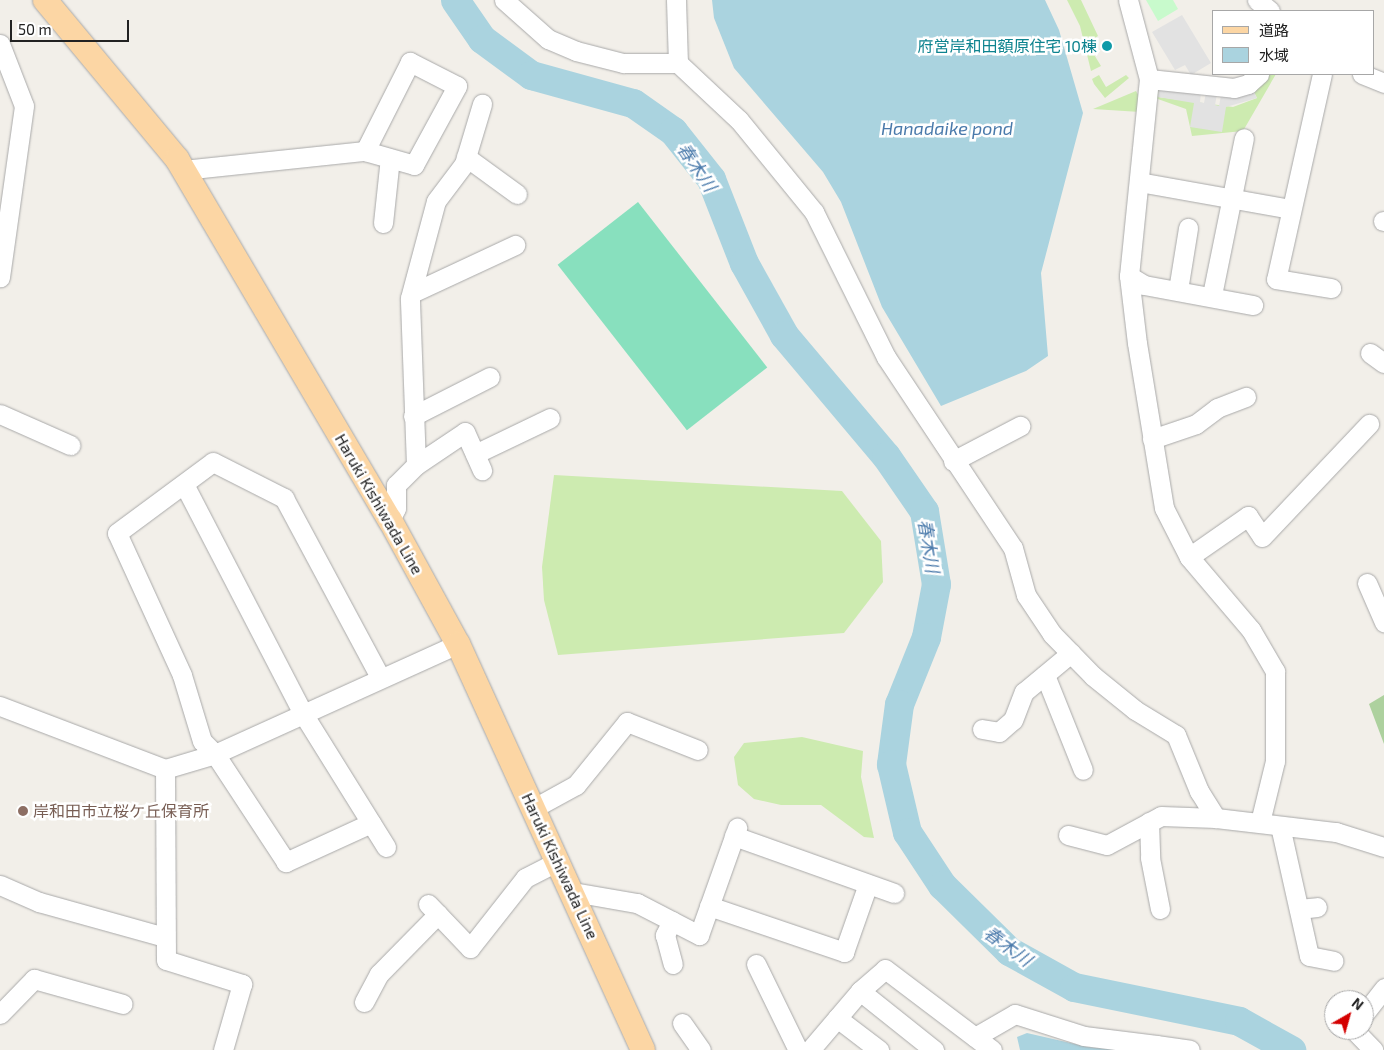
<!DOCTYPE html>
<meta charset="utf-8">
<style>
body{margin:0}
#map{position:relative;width:1384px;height:1050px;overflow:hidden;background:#f2efe9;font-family:"Exo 2","Noto Sans JP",sans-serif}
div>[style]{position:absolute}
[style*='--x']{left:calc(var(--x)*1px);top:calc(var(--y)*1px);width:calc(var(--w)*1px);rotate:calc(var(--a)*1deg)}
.grass>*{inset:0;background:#cdebb0}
.forest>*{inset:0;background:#add19e}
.park>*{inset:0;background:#c8facc}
.pitch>*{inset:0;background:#88e0be;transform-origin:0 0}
.parking>*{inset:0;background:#e2e2e2}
.water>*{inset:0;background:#aad3df}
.river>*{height:29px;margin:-14.5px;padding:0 14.5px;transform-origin:14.5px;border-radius:14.5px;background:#aad3df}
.roads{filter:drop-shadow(0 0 1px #a9a9a9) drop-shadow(0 0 1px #a9a9a9)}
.minor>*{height:19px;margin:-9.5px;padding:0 9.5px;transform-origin:9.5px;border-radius:9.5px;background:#fff}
.major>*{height:24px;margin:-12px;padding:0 12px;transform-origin:12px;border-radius:12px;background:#fcd6a4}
.dots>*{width:14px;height:14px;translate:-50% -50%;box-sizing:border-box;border:2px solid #fff;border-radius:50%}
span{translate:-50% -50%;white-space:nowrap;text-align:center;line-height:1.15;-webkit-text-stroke:5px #fff;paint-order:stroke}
.culture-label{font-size:16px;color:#0d838f}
.right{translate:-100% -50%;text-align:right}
.street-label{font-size:16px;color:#222}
.education-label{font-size:16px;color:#785e54}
.left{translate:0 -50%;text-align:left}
.water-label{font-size:18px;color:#4a7aab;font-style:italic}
.legend{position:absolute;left:1212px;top:10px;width:162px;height:65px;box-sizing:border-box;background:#fff;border:1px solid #a7a7a7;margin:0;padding:6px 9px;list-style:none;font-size:15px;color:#222}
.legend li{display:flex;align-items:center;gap:10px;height:25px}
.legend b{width:25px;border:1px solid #a7a7a7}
.north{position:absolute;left:1324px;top:990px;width:50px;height:50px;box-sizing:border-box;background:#fff;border:1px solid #a7a7a7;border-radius:50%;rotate:38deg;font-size:14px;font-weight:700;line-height:20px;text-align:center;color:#222}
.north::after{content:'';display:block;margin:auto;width:18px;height:22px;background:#d40000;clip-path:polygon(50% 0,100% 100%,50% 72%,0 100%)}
.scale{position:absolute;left:10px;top:20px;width:119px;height:22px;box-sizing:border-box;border:2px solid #222;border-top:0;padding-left:6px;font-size:15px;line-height:18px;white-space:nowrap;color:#222;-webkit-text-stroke:4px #fff;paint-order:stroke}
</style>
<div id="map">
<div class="grass">
<i style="clip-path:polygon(1067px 0,1081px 0,1098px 36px,1087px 43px,1101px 66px,1091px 71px,1080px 26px)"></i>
<i style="clip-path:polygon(1267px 74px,1276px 74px,1243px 131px,1192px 136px,1186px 109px,1155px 98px,1159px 87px,1158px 97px,1233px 107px,1257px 98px,1252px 88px)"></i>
<i style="clip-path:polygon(1099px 75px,1106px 87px,1126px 75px,1129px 78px,1105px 98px,1094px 84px,1092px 79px)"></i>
<i style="clip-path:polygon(1136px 91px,1141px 100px,1140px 112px,1093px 109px)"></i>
<i style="clip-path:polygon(554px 475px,842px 491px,881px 541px,883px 582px,844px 633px,558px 655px,544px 600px,542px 567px)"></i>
<i style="clip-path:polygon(802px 737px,863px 751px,861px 777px,874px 838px,864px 837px,821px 805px,781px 805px,754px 799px,738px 785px,734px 757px,744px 743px)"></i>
</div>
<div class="forest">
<i style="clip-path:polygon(1384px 695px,1384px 744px,1369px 704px)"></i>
</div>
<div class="park">
<i style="clip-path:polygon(1146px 0,1173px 0,1178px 9px,1158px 21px)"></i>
</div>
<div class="pitch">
<i style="left:638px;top:202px;width:210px;height:102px;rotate:52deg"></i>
</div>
<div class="parking">
<i style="clip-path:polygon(1182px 15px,1211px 63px,1191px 75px,1185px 65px,1175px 70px,1152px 32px)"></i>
<i style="clip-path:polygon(1159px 87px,1201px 92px,1200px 102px,1204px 103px,1206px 92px,1217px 94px,1215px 105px,1219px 106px,1221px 95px,1252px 88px,1257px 98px,1226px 107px,1222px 132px,1190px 127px,1194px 103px,1158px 97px)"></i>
</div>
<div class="water">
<i style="clip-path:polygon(712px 0,1045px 0,1059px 30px,1083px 113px,1041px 273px,1048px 356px,1026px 371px,941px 406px,882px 307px,841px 202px,823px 172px,734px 68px,714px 18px)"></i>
<i style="clip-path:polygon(1027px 1033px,1088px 1047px,1122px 1050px,1020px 1050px,1017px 1037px)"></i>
</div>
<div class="river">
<i style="--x:455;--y:0;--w:47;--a:55.3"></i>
<i style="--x:482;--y:39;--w:61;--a:36.3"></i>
<i style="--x:531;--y:75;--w:106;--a:15.4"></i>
<i style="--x:633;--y:103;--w:49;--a:35"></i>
<i style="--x:673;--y:131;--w:61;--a:51.6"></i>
<i style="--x:711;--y:179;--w:90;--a:68.6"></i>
<i style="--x:744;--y:263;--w:82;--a:60.9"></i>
<i style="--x:784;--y:335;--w:158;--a:49.9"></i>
<i style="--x:886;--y:456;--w:67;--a:55.4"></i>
<i style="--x:924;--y:511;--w:74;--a:80.7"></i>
<i style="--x:936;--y:584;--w:54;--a:100.7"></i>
<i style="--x:926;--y:637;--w:72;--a:111.9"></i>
<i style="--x:899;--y:704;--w:61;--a:97.6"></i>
<i style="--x:891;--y:764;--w:70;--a:76.8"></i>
<i style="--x:907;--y:832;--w:64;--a:56.6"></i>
<i style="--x:942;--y:885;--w:94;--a:44.6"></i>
<i style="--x:1009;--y:951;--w:74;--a:29"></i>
<i style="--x:1074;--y:987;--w:168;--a:11.6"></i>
<i style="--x:1239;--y:1021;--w:60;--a:29.1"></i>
</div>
<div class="roads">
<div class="minor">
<i style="--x:504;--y:0;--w:59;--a:41.6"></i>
<i style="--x:548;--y:39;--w:30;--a:23"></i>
<i style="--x:576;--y:51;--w:49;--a:14.3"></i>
<i style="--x:623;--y:63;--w:55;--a:0"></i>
<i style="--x:678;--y:63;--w:83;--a:43.1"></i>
<i style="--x:739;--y:120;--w:119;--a:50.8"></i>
<i style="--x:814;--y:212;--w:162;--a:63.6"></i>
<i style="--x:886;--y:357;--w:229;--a:56.4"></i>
<i style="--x:1013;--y:548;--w:49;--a:74.5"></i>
<i style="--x:1026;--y:595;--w:47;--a:56.3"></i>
<i style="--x:1052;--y:634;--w:59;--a:45.7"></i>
<i style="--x:1093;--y:676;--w:54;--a:39"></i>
<i style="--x:1135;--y:710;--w:48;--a:31.4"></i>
<i style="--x:1176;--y:735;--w:61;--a:67.7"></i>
<i style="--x:1199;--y:791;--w:32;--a:58"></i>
<i style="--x:1216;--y:818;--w:121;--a:6.7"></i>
<i style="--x:1336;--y:832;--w:50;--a:17.4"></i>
<i style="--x:676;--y:0;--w:63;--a:88.2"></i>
<i style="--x:1128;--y:0;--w:82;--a:75.1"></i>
<i style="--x:1149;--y:79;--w:198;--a:95.8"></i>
<i style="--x:1129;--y:276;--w:67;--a:83.2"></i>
<i style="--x:1137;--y:343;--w:167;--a:80.7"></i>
<i style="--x:1164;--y:508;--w:55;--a:63"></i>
<i style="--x:1189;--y:557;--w:96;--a:49.7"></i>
<i style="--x:1251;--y:630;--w:48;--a:59.7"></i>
<i style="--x:1275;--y:671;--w:90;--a:90"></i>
<i style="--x:1275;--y:761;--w:63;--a:103.8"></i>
<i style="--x:1257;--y:0;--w:17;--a:40"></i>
<i style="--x:0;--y:44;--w:66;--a:68.8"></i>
<i style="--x:24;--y:106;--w:173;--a:98"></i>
<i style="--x:1322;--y:74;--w:210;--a:102.6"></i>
<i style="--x:1276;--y:279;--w:56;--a:9.3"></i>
<i style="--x:1362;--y:74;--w:24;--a:22"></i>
<i style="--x:1149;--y:79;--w:85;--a:6"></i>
<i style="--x:1234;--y:88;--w:15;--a:-16"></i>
<i style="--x:1248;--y:84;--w:15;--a:-42"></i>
<i style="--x:466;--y:157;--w:63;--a:36"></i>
<i style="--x:183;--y:170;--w:183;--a:-6"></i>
<i style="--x:365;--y:151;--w:51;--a:15.9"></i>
<i style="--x:414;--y:165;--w:90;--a:-61.4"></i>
<i style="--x:457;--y:86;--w:53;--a:-152.9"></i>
<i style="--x:410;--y:62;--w:100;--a:116.8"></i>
<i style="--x:1139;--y:182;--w:154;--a:10.1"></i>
<i style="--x:1383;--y:221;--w:1;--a:0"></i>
<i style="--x:383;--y:223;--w:65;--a:-83.9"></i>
<i style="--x:1129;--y:276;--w:17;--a:31"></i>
<i style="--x:1144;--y:285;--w:111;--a:10.4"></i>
<i style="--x:1178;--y:290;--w:63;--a:-80.8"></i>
<i style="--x:412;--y:293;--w:114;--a:-25"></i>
<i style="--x:1212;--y:295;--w:160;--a:-78.5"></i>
<i style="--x:1370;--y:353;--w:17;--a:36"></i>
<i style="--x:0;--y:414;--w:77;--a:23.9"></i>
<i style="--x:413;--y:416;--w:86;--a:-26.9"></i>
<i style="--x:1152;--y:439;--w:46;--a:-18.8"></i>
<i style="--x:1196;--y:424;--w:26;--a:-37"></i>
<i style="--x:1217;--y:408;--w:31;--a:-21"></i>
<i style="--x:475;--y:454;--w:83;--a:-25.6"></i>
<i style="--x:953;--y:461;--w:76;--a:-27.6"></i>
<i style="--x:416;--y:465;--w:167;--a:-92.1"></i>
<i style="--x:410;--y:298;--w:100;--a:-75"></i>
<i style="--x:436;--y:201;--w:46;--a:-52.9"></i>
<i style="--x:464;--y:164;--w:63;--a:-73.3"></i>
<i style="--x:185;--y:486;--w:254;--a:62.6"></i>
<i style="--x:302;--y:712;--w:159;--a:58.1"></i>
<i style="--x:390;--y:520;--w:13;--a:-63"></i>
<i style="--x:396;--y:508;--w:23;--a:-90"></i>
<i style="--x:396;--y:485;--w:28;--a:-45"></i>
<i style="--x:416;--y:465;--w:59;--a:-34"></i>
<i style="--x:465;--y:432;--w:42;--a:65.9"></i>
<i style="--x:1189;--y:557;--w:72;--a:-34.8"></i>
<i style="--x:1248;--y:516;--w:25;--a:56"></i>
<i style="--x:1262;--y:537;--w:156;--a:-46.6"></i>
<i style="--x:1367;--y:583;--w:43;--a:66.4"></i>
<i style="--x:1045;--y:675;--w:102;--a:68.2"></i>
<i style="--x:0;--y:706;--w:177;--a:20.9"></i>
<i style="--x:165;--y:769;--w:52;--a:-16.7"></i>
<i style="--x:215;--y:754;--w:267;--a:-24.4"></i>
<i style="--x:982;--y:729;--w:17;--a:10"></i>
<i style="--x:999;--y:732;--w:18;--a:-41"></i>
<i style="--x:1013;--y:720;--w:30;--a:-69"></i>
<i style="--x:1024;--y:692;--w:61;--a:-39.7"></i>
<i style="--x:165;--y:769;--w:191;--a:89.7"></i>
<i style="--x:166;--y:960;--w:80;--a:17.5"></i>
<i style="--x:242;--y:984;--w:69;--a:106.1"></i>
<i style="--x:534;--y:808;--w:48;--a:-28.7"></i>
<i style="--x:576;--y:785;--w:81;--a:-51"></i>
<i style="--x:627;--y:722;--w:76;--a:21.5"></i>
<i style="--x:1149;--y:822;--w:36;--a:88"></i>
<i style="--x:1150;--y:858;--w:52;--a:78.9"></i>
<i style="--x:371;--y:823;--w:94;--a:155.4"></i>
<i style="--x:286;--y:862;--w:129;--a:-123.3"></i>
<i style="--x:215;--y:754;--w:18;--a:-135"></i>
<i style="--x:202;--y:741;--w:69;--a:-106.9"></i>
<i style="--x:182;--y:675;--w:156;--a:-114.6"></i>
<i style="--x:117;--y:533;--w:119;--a:-36.5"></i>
<i style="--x:213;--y:462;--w:80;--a:26.9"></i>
<i style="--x:284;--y:498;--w:203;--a:61.8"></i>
<i style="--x:1280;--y:826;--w:133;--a:77.4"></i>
<i style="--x:1309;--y:956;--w:25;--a:11"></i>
<i style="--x:1068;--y:835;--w:40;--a:14.4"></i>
<i style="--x:1107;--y:845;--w:61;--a:-28.2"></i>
<i style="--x:1161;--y:816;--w:55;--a:2.1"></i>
<i style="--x:734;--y:836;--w:170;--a:19.6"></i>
<i style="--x:0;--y:885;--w:43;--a:23.6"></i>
<i style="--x:39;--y:902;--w:130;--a:15.6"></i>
<i style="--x:573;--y:892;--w:65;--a:9.8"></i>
<i style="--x:637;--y:903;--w:70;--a:27.3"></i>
<i style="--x:699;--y:935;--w:114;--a:-70.4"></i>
<i style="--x:428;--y:904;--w:61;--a:46.3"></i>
<i style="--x:470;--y:948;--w:89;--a:-51.8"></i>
<i style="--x:525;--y:878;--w:38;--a:-27"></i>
<i style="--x:709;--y:906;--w:143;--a:18.8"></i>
<i style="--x:844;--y:952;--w:72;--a:-70.6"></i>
<i style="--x:1299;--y:909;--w:18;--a:-6"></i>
<i style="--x:672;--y:921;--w:16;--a:117"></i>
<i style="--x:665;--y:935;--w:30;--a:75"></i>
<i style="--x:756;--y:964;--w:96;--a:64"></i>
<i style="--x:860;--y:991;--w:95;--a:38.6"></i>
<i style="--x:364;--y:1002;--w:32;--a:-62"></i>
<i style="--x:379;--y:974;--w:84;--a:-45.5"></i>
<i style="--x:0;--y:1014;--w:49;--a:-45.8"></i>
<i style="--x:34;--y:979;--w:92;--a:15.7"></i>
<i style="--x:1364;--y:1014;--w:33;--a:-52"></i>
<i style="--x:837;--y:1018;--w:53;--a:37.3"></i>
<i style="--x:682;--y:1023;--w:33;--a:55"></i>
<i style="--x:1354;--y:1030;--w:28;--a:46"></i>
<i style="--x:975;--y:1037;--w:46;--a:-29.9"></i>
<i style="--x:1015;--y:1014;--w:72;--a:17.7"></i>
<i style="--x:1084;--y:1036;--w:73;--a:7.1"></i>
<i style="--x:810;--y:1050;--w:77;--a:-49.7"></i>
<i style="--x:860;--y:991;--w:33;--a:-41"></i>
<i style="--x:885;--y:969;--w:134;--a:37.1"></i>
<i style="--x:1156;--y:1050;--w:5;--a:-90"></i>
<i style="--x:1156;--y:1045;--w:34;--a:8"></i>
</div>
<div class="major">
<i style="--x:45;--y:0;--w:207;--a:50.3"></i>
<i style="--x:177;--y:159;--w:419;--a:59.5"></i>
<i style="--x:390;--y:520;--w:141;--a:61.3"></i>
<i style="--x:458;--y:644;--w:446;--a:65.5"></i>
</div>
</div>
<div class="dots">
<i style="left:1107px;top:46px;background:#0f9aa8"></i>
<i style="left:23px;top:811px;background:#8d6e63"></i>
</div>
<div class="culture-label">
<span class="right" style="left:1097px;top:46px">府営岸和田額原住宅 10棟</span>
</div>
<div class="street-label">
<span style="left:379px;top:504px;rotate:60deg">Haruki Kishiwada Line</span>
<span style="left:560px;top:866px;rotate:65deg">Haruki Kishiwada Line</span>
</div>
<div class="education-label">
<span class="left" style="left:33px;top:811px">岸和田市立桜ケ丘保育所</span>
</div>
<div class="water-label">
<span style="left:947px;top:128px">Hanadaike pond</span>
<span style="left:697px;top:167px;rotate:56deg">春木川</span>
<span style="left:929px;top:546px;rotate:81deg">春木川</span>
<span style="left:1008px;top:946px;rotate:36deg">春木川</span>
</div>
<ul class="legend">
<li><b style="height:6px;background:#fcd6a4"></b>道路</li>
<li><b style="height:14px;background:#aad3df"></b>水域</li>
</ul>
<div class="north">N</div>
<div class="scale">50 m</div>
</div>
